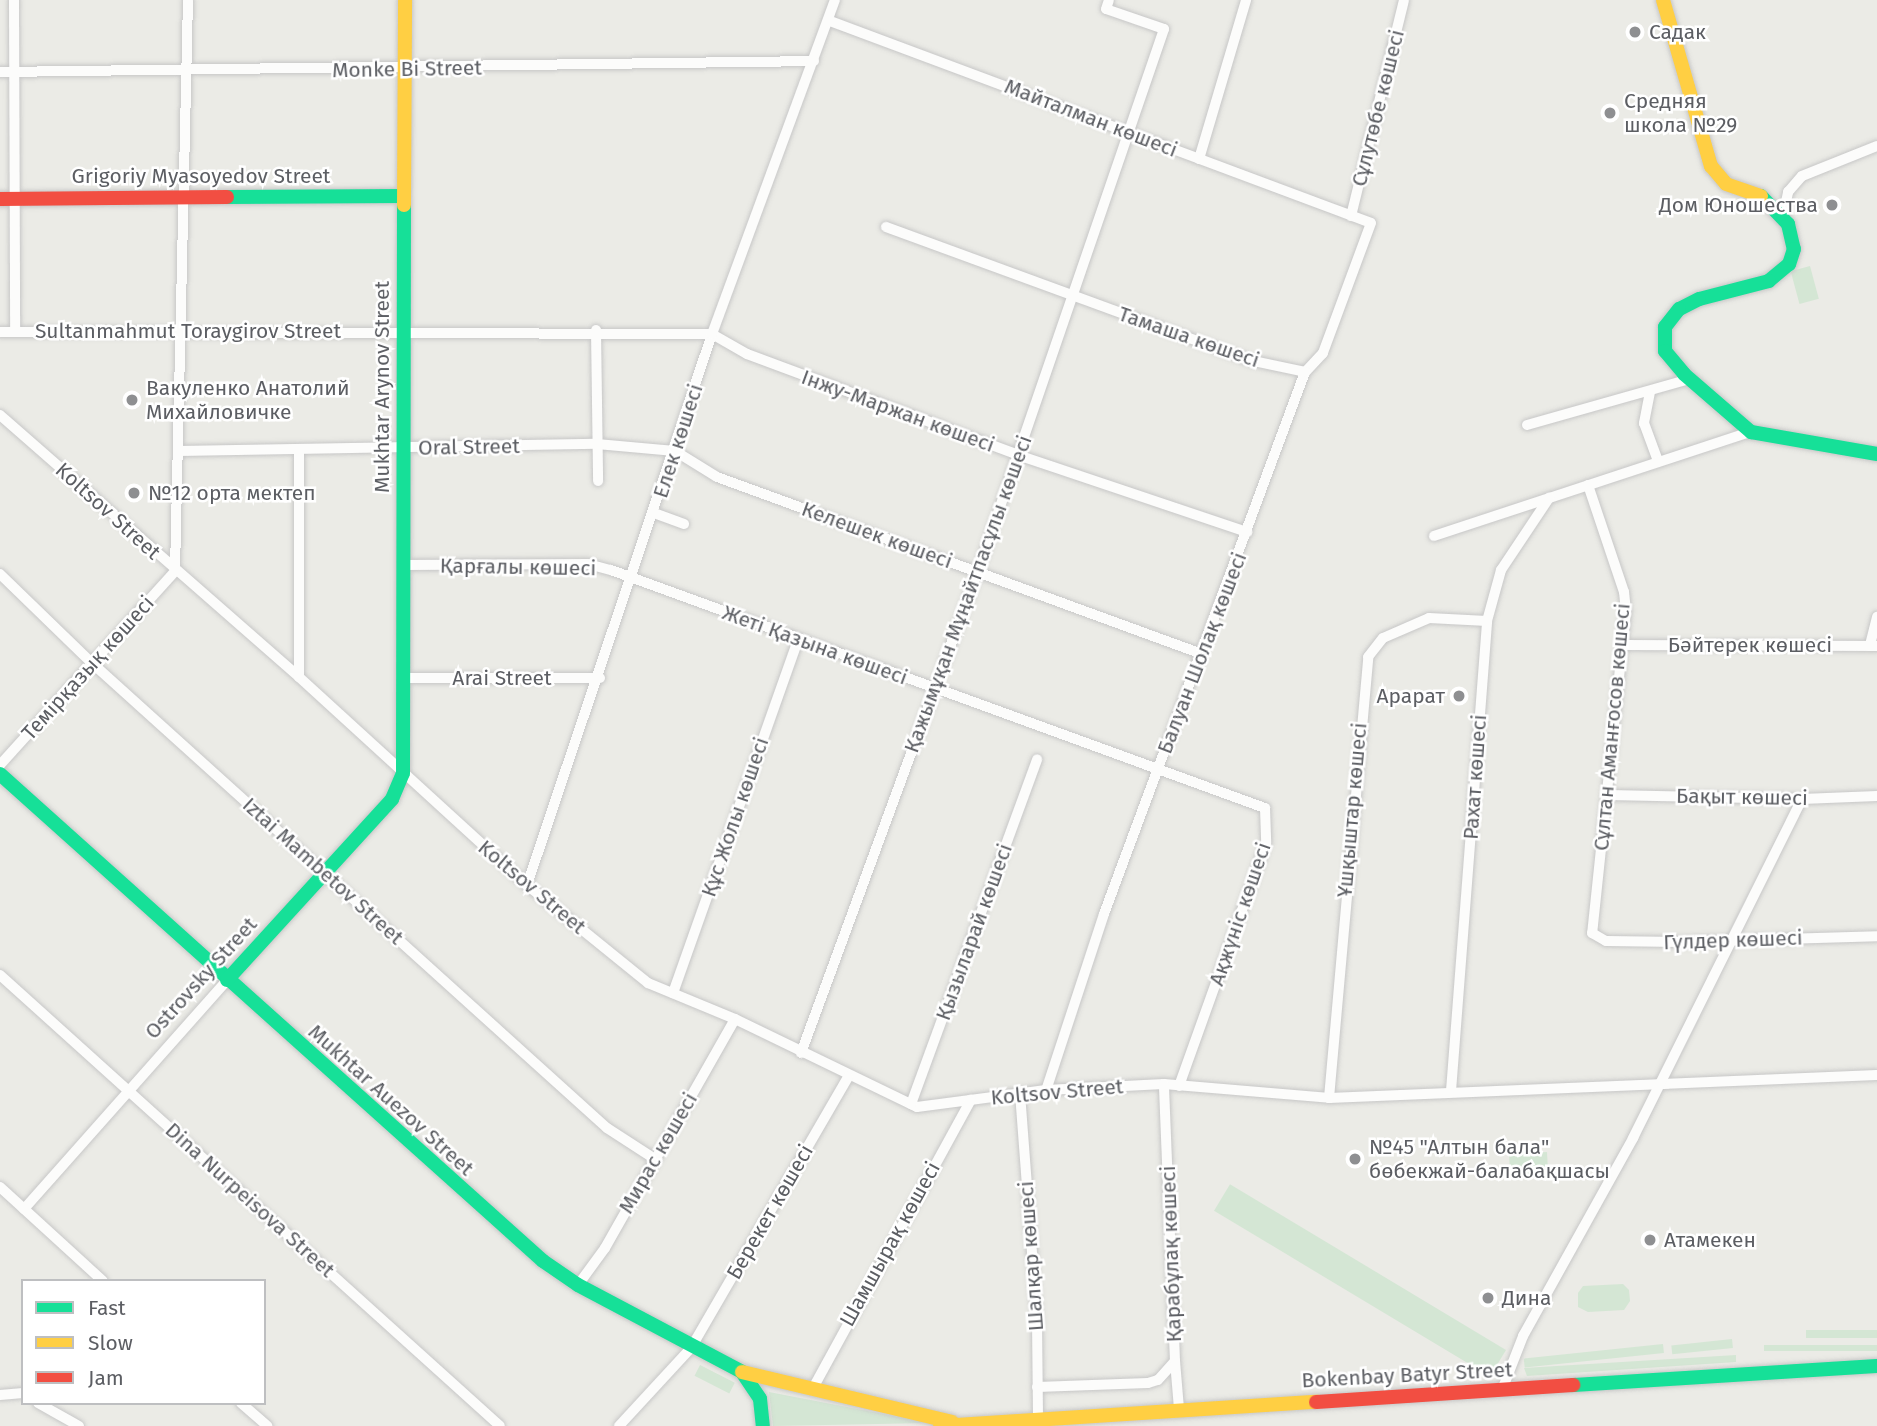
<!DOCTYPE html>
<meta charset="utf-8">
<style>
body{margin:0}
#map{position:relative;width:1877px;height:1426px;overflow:hidden;background:#ebebe6;font-family:"Fira Sans",sans-serif}
div>[style]{position:absolute}
[style*='--x']{left:calc(var(--x)*1px);top:calc(var(--y)*1px);width:calc(var(--w)*1px);rotate:calc(var(--a)*1deg)}
.green>*{inset:0;background:#d4e6d4;transform-origin:0 0}
.roads{filter:drop-shadow(0 0 2px #c7c7c7) drop-shadow(0 0 2px #c7c7c7)}
.street>*{height:10px;margin:-5px;padding:0 5px;transform-origin:5px;border-radius:5px;background:#fcfcfb}
.fast>*{height:14px;margin:-7px;padding:0 7px;transform-origin:7px;border-radius:7px;background:#16e098}
.slow>*{height:14px;margin:-7px;padding:0 7px;transform-origin:7px;border-radius:7px;background:#ffcf43}
.jam>*{height:14px;margin:-7px;padding:0 7px;transform-origin:7px;border-radius:7px;background:#f24e42}
.dots>*{width:19px;height:19px;translate:-50% -50%;box-sizing:border-box;border:4px solid #fff;border-radius:50%}
span{translate:-50% -50%;white-space:nowrap;text-align:center;line-height:1.15;-webkit-text-stroke:5px #fff;paint-order:stroke}
.poi-label{font-size:21px;color:#5c5e63}
.left{translate:0 -50%;text-align:left}
.right{translate:-100% -50%;text-align:right}
.street-label{font-size:21px;color:#5c5e63}
.legend{position:absolute;left:21px;top:1279px;width:245px;height:126px;box-sizing:border-box;background:#fff;border:2px solid #bebfc1;margin:0;padding:9px 12px;list-style:none;font-size:21px;color:#5c5e63}
.legend li{display:flex;align-items:center;gap:14px;height:35px}
.legend b{width:35px;border:2px solid #bebfc1}
</style>
<div id="map">
<div class="green">
<i style="left:1810px;top:266px;width:34px;height:20px;rotate:75deg"></i>
<i style="left:1547px;top:1152px;width:21px;height:38px;rotate:87deg"></i>
<i style="clip-path:polygon(1623px 1284px,1629px 1290px,1630px 1301px,1624px 1310px,1588px 1312px,1578px 1307px,1578px 1293px,1583px 1286px)"></i>
<i style="left:1877px;top:1330px;width:8px;height:71px;rotate:90deg"></i>
<i style="left:1732px;top:1339px;width:9px;height:61px;rotate:84deg"></i>
<i style="left:1663px;top:1344px;width:9px;height:140px;rotate:84deg"></i>
<i style="left:1877px;top:1345px;width:6px;height:113px;rotate:90deg"></i>
<i style="left:1506px;top:1350px;width:31px;height:322px;rotate:121deg"></i>
<i style="clip-path:polygon(1736px 1355px,1736px 1362px,1527px 1376px,1524px 1368px)"></i>
<i style="left:700px;top:1365px;width:39px;height:12px;rotate:27deg"></i>
<i style="clip-path:polygon(769px 1392px,930px 1423px,773px 1426px)"></i>
</div>
<div class="roads">
<div class="street">
<i style="--x:14;--y:0;--w:332;--a:89.8"></i>
<i style="--x:830;--y:21;--w:577;--a:20.47"></i>
<i style="--x:1371;--y:223;--w:139;--a:110.3"></i>
<i style="--x:1323;--y:353;--w:26;--a:133"></i>
<i style="--x:1305;--y:372;--w:578;--a:110.35"></i>
<i style="--x:1104;--y:914;--w:185;--a:108.2"></i>
<i style="--x:0;--y:72;--w:814;--a:-0.77"></i>
<i style="--x:1199;--y:159;--w:166;--a:-73.5"></i>
<i style="--x:1351;--y:216;--w:222;--a:-76.2"></i>
<i style="--x:1783;--y:216;--w:25;--a:-78"></i>
<i style="--x:1788;--y:192;--w:21;--a:-49"></i>
<i style="--x:1802;--y:176;--w:81;--a:-21.8"></i>
<i style="--x:886;--y:227;--w:391;--a:20.1"></i>
<i style="--x:1253;--y:361;--w:53;--a:11.9"></i>
<i style="--x:596;--y:330;--w:151;--a:89.2"></i>
<i style="--x:0;--y:332;--w:712;--a:0.16"></i>
<i style="--x:712;--y:334;--w:40;--a:29.7"></i>
<i style="--x:747;--y:354;--w:289;--a:20.4"></i>
<i style="--x:1018;--y:455;--w:242;--a:18.6"></i>
<i style="--x:1650;--y:392;--w:32;--a:101"></i>
<i style="--x:1644;--y:423;--w:40;--a:69.8"></i>
<i style="--x:0;--y:415;--w:398;--a:41.2"></i>
<i style="--x:299;--y:677;--w:309;--a:42.4"></i>
<i style="--x:527;--y:885;--w:156;--a:39"></i>
<i style="--x:648;--y:983;--w:94;--a:22.5"></i>
<i style="--x:735;--y:1019;--w:202;--a:25.8"></i>
<i style="--x:917;--y:1107;--w:130;--a:-7.5"></i>
<i style="--x:1046;--y:1090;--w:118;--a:-2.9"></i>
<i style="--x:1164;--y:1084;--w:166;--a:4.8"></i>
<i style="--x:1329;--y:1098;--w:548;--a:-2.4"></i>
<i style="--x:1527;--y:425;--w:169;--a:-15.8"></i>
<i style="--x:299;--y:449;--w:228;--a:90"></i>
<i style="--x:179;--y:451;--w:418;--a:-1"></i>
<i style="--x:597;--y:444;--w:78;--a:5.1"></i>
<i style="--x:675;--y:451;--w:49;--a:31.8"></i>
<i style="--x:717;--y:477;--w:516;--a:20.05"></i>
<i style="--x:1588;--y:485;--w:113;--a:71.4"></i>
<i style="--x:1624;--y:592;--w:19;--a:84"></i>
<i style="--x:1626;--y:611;--w:324;--a:96"></i>
<i style="--x:1592;--y:933;--w:16;--a:30"></i>
<i style="--x:1606;--y:941;--w:74;--a:0.8"></i>
<i style="--x:1680;--y:942;--w:197;--a:-1.7"></i>
<i style="--x:654;--y:513;--w:32;--a:20"></i>
<i style="--x:1434;--y:536;--w:334;--a:-18.2"></i>
<i style="--x:404;--y:565;--w:184;--a:-0.3"></i>
<i style="--x:588;--y:564;--w:24;--a:15"></i>
<i style="--x:611;--y:570;--w:696;--a:20"></i>
<i style="--x:1265;--y:808;--w:35;--a:88"></i>
<i style="--x:1266;--y:843;--w:258;--a:109.7"></i>
<i style="--x:0;--y:574;--w:128;--a:44.1"></i>
<i style="--x:92;--y:663;--w:694;--a:42.08"></i>
<i style="--x:607;--y:1128;--w:57;--a:32.9"></i>
<i style="--x:1623;--y:645;--w:254;--a:0.2"></i>
<i style="--x:1870;--y:645;--w:29;--a:-76"></i>
<i style="--x:403;--y:678;--w:197;--a:0"></i>
<i style="--x:0;--y:765;--w:261;--a:-47.9"></i>
<i style="--x:175;--y:571;--w:571;--a:-88.7"></i>
<i style="--x:1608;--y:795;--w:194;--a:1.2"></i>
<i style="--x:1802;--y:799;--w:75;--a:-2.3"></i>
<i style="--x:527;--y:885;--w:581;--a:-71.44"></i>
<i style="--x:712;--y:334;--w:356;--a:-69.8"></i>
<i style="--x:0;--y:975;--w:673;--a:42.05"></i>
<i style="--x:673;--y:993;--w:374;--a:-70.5"></i>
<i style="--x:801;--y:1053;--w:513;--a:-69.84"></i>
<i style="--x:978;--y:571;--w:573;--a:-71.06"></i>
<i style="--x:1164;--y:29;--w:61;--a:-161"></i>
<i style="--x:1106;--y:9;--w:9;--a:-72"></i>
<i style="--x:1451;--y:1091;--w:471;--a:-85.6"></i>
<i style="--x:1487;--y:621;--w:53;--a:-74.6"></i>
<i style="--x:1501;--y:570;--w:87;--a:-56.3"></i>
<i style="--x:1020;--y:1093;--w:228;--a:85.7"></i>
<i style="--x:1037;--y:1320;--w:98;--a:89.4"></i>
<i style="--x:1329;--y:1098;--w:443;--a:-84.9"></i>
<i style="--x:1368;--y:657;--w:24;--a:-52"></i>
<i style="--x:1383;--y:638;--w:50;--a:-23.5"></i>
<i style="--x:1429;--y:618;--w:58;--a:3"></i>
<i style="--x:911;--y:1104;--w:367;--a:-69.9"></i>
<i style="--x:0;--y:1187;--w:139;--a:42.4"></i>
<i style="--x:24;--y:1209;--w:306;--a:-48.4"></i>
<i style="--x:578;--y:1285;--w:46;--a:-53.9"></i>
<i style="--x:605;--y:1248;--w:263;--a:-60.4"></i>
<i style="--x:1175;--y:1361;--w:48;--a:85.2"></i>
<i style="--x:1037;--y:1387;--w:111;--a:-2.1"></i>
<i style="--x:1148;--y:1383;--w:10;--a:-17"></i>
<i style="--x:1158;--y:1380;--w:25;--a:-48"></i>
<i style="--x:1175;--y:1361;--w:277;--a:-92.3"></i>
<i style="--x:812;--y:1390;--w:331;--a:-61.3"></i>
<i style="--x:1502;--y:1390;--w:58;--a:-68.7"></i>
<i style="--x:1523;--y:1336;--w:227;--a:-60.9"></i>
<i style="--x:1633;--y:1138;--w:379;--a:-63.5"></i>
<i style="--x:0;--y:1395;--w:23;--a:-5"></i>
<i style="--x:38;--y:1403;--w:47;--a:29.3"></i>
<i style="--x:241;--y:1403;--w:35;--a:41"></i>
<i style="--x:619;--y:1426;--w:106;--a:-47.3"></i>
<i style="--x:691;--y:1348;--w:313;--a:-59.9"></i>
</div>
<div class="fast">
<i style="--x:1761;--y:196;--w:39;--a:46"></i>
<i style="--x:1788;--y:224;--w:26;--a:77"></i>
<i style="--x:1794;--y:249;--w:16;--a:108"></i>
<i style="--x:1789;--y:264;--w:26;--a:140"></i>
<i style="--x:1769;--y:281;--w:72;--a:165.6"></i>
<i style="--x:1699;--y:299;--w:22;--a:153"></i>
<i style="--x:1679;--y:309;--w:23;--a:128"></i>
<i style="--x:1665;--y:327;--w:24;--a:90"></i>
<i style="--x:1665;--y:351;--w:30;--a:50"></i>
<i style="--x:1684;--y:374;--w:89;--a:40.9"></i>
<i style="--x:1751;--y:432;--w:128;--a:9.9"></i>
<i style="--x:227;--y:197;--w:176;--a:-0.3"></i>
<i style="--x:0;--y:774;--w:729;--a:41.89"></i>
<i style="--x:543;--y:1261;--w:42;--a:34.4"></i>
<i style="--x:578;--y:1285;--w:186;--a:27.9"></i>
<i style="--x:742;--y:1372;--w:32;--a:56"></i>
<i style="--x:760;--y:1399;--w:27;--a:84"></i>
<i style="--x:227;--y:980;--w:245;--a:-47.6"></i>
<i style="--x:392;--y:799;--w:28;--a:-67"></i>
<i style="--x:403;--y:773;--w:568;--a:-89.9"></i>
<i style="--x:1573;--y:1385;--w:305;--a:-3.6"></i>
</div>
<div class="slow">
<i style="--x:1663;--y:0;--w:173;--a:73.9"></i>
<i style="--x:1711;--y:166;--w:23;--a:50"></i>
<i style="--x:1726;--y:184;--w:37;--a:19"></i>
<i style="--x:404;--y:205;--w:205;--a:-89.7"></i>
<i style="--x:742;--y:1372;--w:216;--a:13.4"></i>
<i style="--x:940;--y:1426;--w:377;--a:-3.7"></i>
</div>
<div class="jam">
<i style="--x:0;--y:199;--w:227;--a:-0.5"></i>
<i style="--x:1316;--y:1402;--w:258;--a:-3.8"></i>
</div>
</div>
<div class="dots">
<i style="left:1635px;top:32px;background:#8e8f91"></i>
<i style="left:1610px;top:113px;background:#8e8f91"></i>
<i style="left:1832px;top:205px;background:#8e8f91"></i>
<i style="left:132px;top:400px;background:#8e8f91"></i>
<i style="left:134px;top:493px;background:#8e8f91"></i>
<i style="left:1459px;top:696px;background:#8e8f91"></i>
<i style="left:1355px;top:1159px;background:#8e8f91"></i>
<i style="left:1650px;top:1240px;background:#8e8f91"></i>
<i style="left:1488px;top:1298px;background:#8e8f91"></i>
</div>
<div class="poi-label">
<span class="left" style="left:1649px;top:32px">Садак</span>
<span class="left" style="left:1624px;top:113px">Средняя<br>школа №29</span>
<span class="right" style="left:1818px;top:205px">Дом Юношества</span>
<span class="left" style="left:146px;top:400px">Вакуленко Анатолий<br>Михайловичке</span>
<span class="left" style="left:148px;top:493px">№12 орта мектеп</span>
<span class="right" style="left:1445px;top:696px">Арарат</span>
<span class="left" style="left:1369px;top:1159px">№45 "Алтын бала"<br>бөбекжай-балабақшасы</span>
<span class="left" style="left:1664px;top:1240px">Атамекен</span>
<span class="left" style="left:1502px;top:1298px">Дина</span>
</div>
<div class="street-label">
<span style="left:407px;top:69px;rotate:-1deg">Monke Bi Street</span>
<span style="left:1378px;top:108px;rotate:-76deg">Сұлутөбе көшесі</span>
<span style="left:1091px;top:118px;rotate:21deg">Майталман көшесі</span>
<span style="left:201px;top:176px">Grigoriy Myasoyedov Street</span>
<span style="left:188px;top:331px">Sultanmahmut Toraygirov Street</span>
<span style="left:1189px;top:337px;rotate:19deg">Тамаша көшесі</span>
<span style="left:382px;top:387px;rotate:-90deg">Mukhtar Arynov Street</span>
<span style="left:898px;top:411px;rotate:20deg">Інжу-Маржан көшесі</span>
<span style="left:678px;top:441px;rotate:-72deg">Елек көшесі</span>
<span style="left:469px;top:447px;rotate:-1deg">Oral Street</span>
<span style="left:108px;top:511px;rotate:42deg">Koltsov Street</span>
<span style="left:877px;top:535px;rotate:20deg">Келешек көшесі</span>
<span style="left:518px;top:567px;rotate:1deg">Қарғалы көшесі</span>
<span style="left:968px;top:594px;rotate:-70deg">Қажымұқан Мұңайтпасұлы көшесі</span>
<span style="left:815px;top:645px;rotate:20deg">Жеті Қазына көшесі</span>
<span style="left:1750px;top:645px">Бәйтерек көшесі</span>
<span style="left:1202px;top:653px;rotate:-69deg">Балуан Шолақ көшесі</span>
<span style="left:88px;top:668px;rotate:-48deg">Темірқазық көшесі</span>
<span style="left:502px;top:678px">Arai Street</span>
<span style="left:1612px;top:727px;rotate:-85deg">Сұлтан Аманғосов көшесі</span>
<span style="left:1475px;top:777px;rotate:-86deg">Рахат көшесі</span>
<span style="left:1742px;top:797px;rotate:1deg">Бақыт көшесі</span>
<span style="left:1352px;top:810px;rotate:-85deg">Ұшқыштар көшесі</span>
<span style="left:735px;top:817px;rotate:-71deg">Құс Жолы көшесі</span>
<span style="left:323px;top:871px;rotate:42deg">Iztai Mambetov Street</span>
<span style="left:532px;top:887px;rotate:40deg">Koltsov Street</span>
<span style="left:1240px;top:914px;rotate:-71deg">Ақжүніс көшесі</span>
<span style="left:974px;top:932px;rotate:-70deg">Қызыларай көшесі</span>
<span style="left:1733px;top:940px;rotate:-2deg">Гүлдер көшесі</span>
<span style="left:201px;top:978px;rotate:-48deg">Ostrovsky Street</span>
<span style="left:1057px;top:1092px;rotate:-5deg">Koltsov Street</span>
<span style="left:391px;top:1100px;rotate:42deg">Mukhtar Auezov Street</span>
<span style="left:658px;top:1153px;rotate:-60deg">Мирас көшесі</span>
<span style="left:250px;top:1200px;rotate:42deg">Dina Nurpeisova Street</span>
<span style="left:770px;top:1212px;rotate:-60deg">Берекет көшесі</span>
<span style="left:890px;top:1244px;rotate:-61deg">Шамшырақ көшесі</span>
<span style="left:1171px;top:1254px;rotate:-92deg">Қарабұлақ көшесі</span>
<span style="left:1031px;top:1256px;rotate:-94deg">Шалқар көшесі</span>
<span style="left:1407px;top:1375px;rotate:-3deg">Bokenbay Batyr Street</span>
</div>
<ul class="legend">
<li><b style="height:9px;background:#16e098"></b>Fast</li>
<li><b style="height:9px;background:#ffcf43"></b>Slow</li>
<li><b style="height:9px;background:#f24e42"></b>Jam</li>
</ul>
</div>
